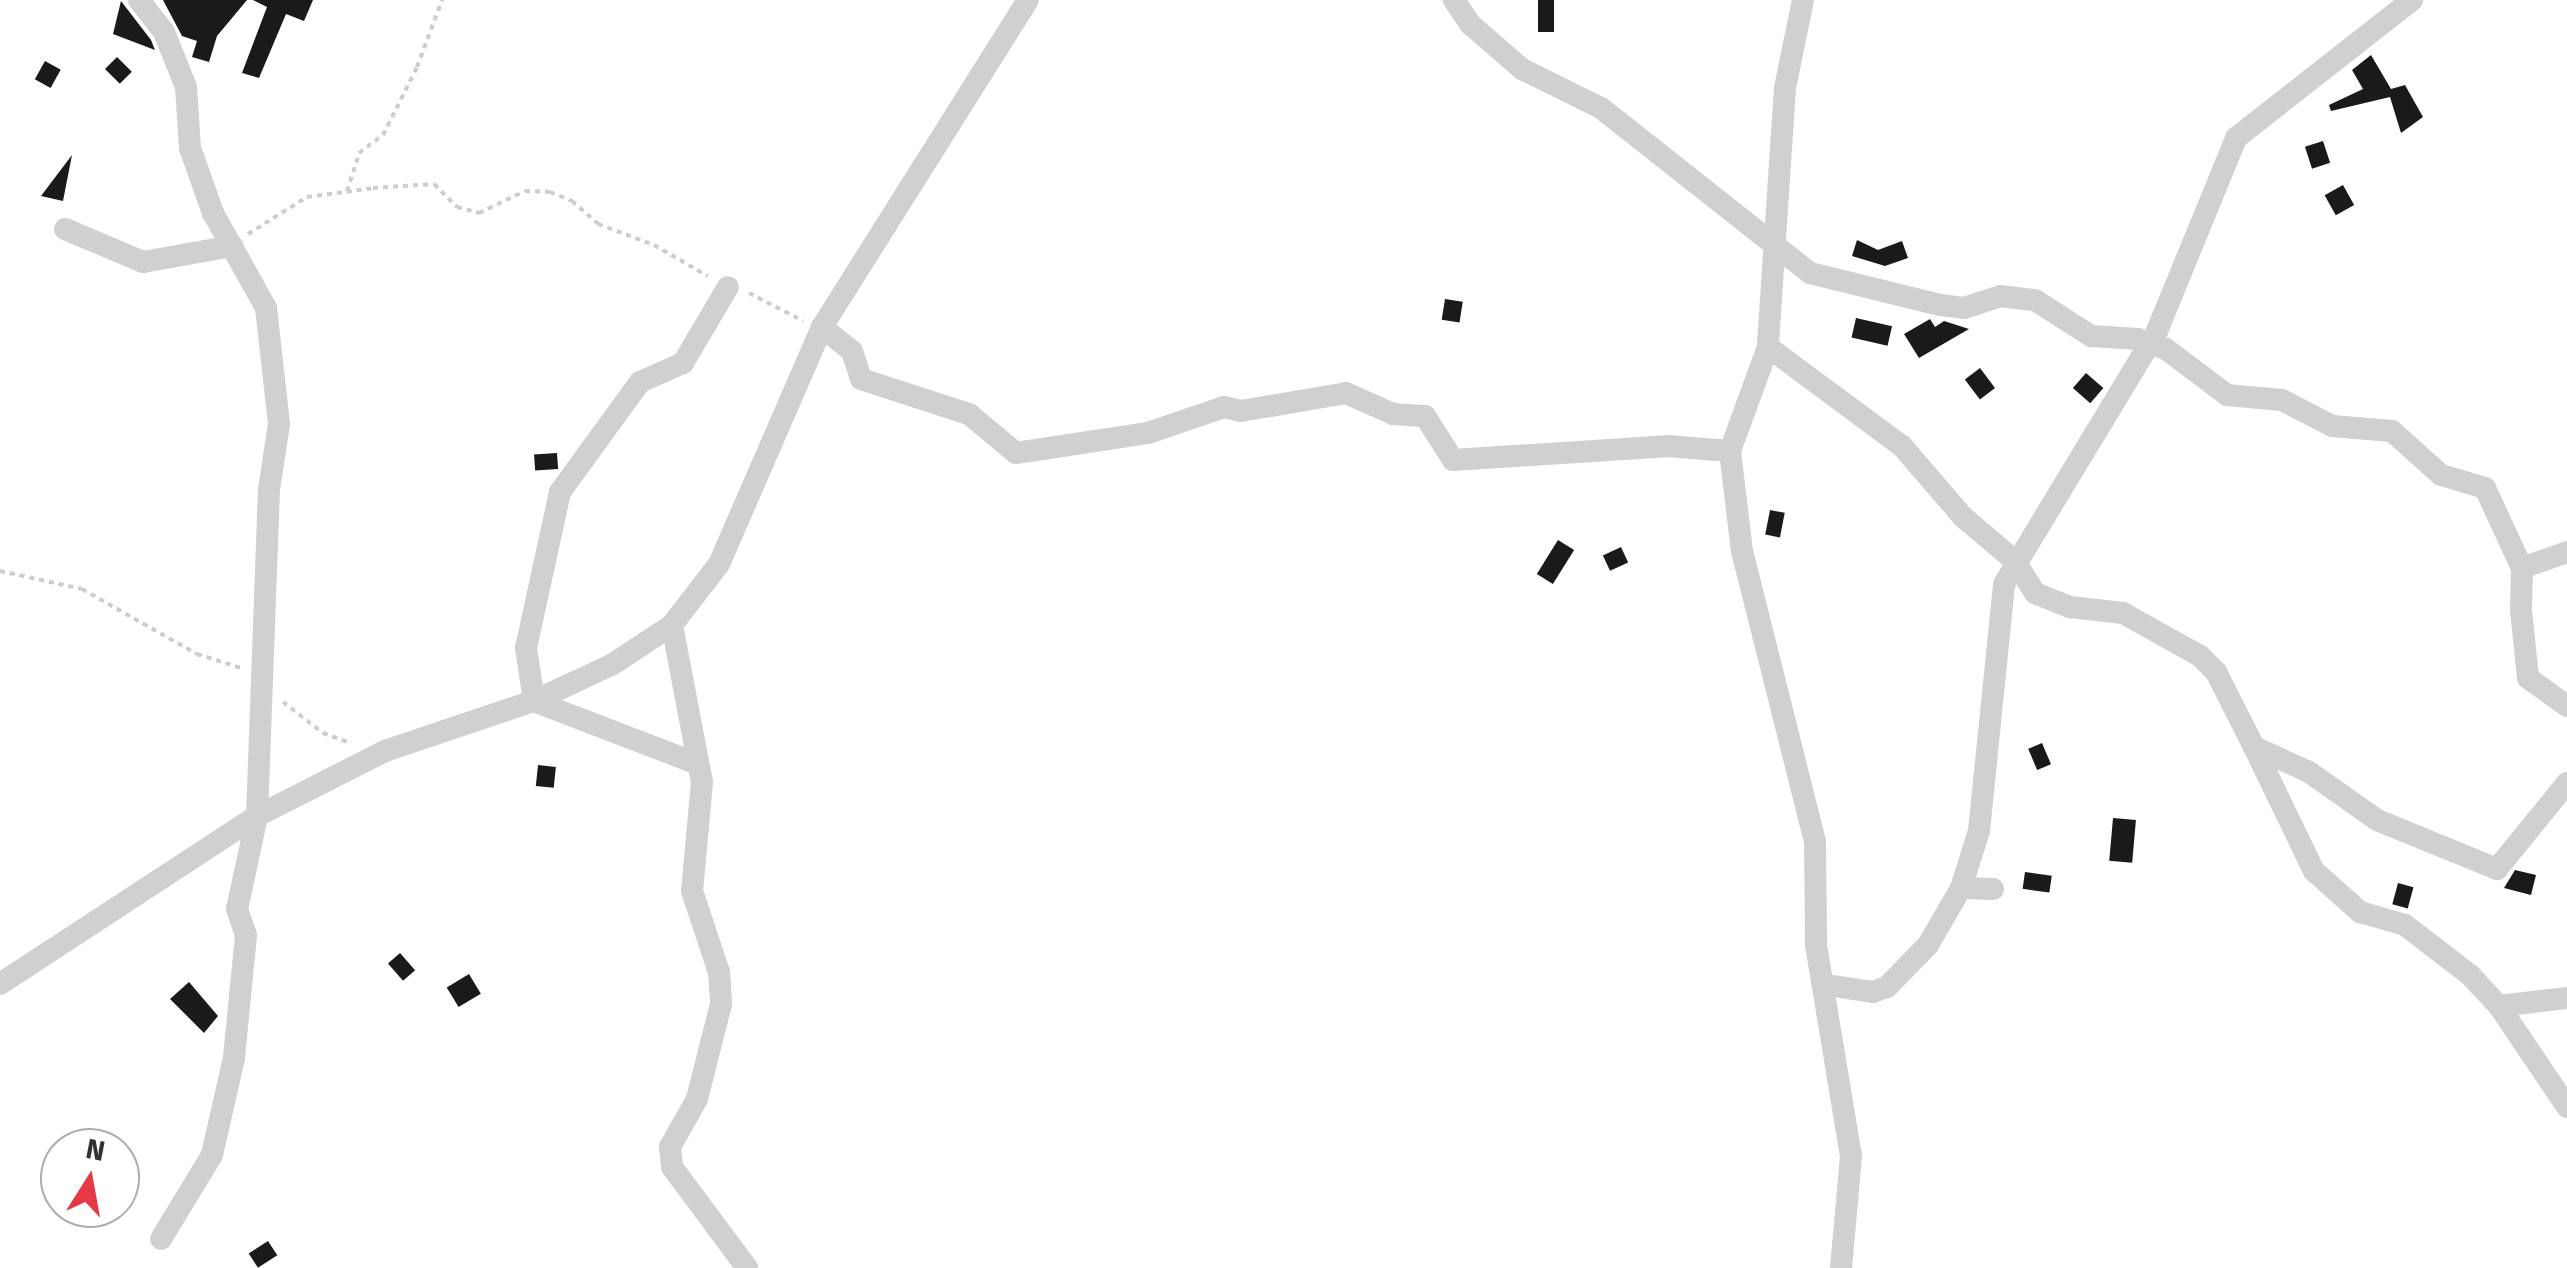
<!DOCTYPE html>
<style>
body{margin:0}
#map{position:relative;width:2567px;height:1268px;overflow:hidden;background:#fff;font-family:"Fira Sans",sans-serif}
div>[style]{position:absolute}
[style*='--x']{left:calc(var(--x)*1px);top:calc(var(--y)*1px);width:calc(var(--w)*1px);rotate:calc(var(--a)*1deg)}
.building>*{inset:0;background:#1a1a1a;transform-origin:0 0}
.path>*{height:4px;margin-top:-2px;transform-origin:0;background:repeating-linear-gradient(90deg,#cdcdcd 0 5px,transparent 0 10px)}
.minor>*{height:22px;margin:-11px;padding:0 11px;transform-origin:11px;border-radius:11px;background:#d0d0d0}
span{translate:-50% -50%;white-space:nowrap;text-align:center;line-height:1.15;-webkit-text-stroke:10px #fff;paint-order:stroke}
.north{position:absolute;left:40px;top:1128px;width:100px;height:100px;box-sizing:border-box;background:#fff;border:2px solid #adadad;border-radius:50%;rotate:11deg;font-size:28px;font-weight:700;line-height:40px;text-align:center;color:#333}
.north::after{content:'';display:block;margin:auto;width:35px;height:45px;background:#e63946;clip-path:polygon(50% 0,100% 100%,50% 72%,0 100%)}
</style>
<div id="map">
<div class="building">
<i style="clip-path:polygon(163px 0,247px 0,217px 36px,209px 62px,192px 57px,197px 41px,182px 36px)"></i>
<i style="clip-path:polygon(253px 0,313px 0,304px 21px,286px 14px,259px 78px,242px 73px,267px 7px)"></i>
<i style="left:1538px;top:0;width:16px;height:32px"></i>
<i style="clip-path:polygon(121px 1px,151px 40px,155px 50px,113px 34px)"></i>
<i style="clip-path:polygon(2371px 55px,2391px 89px,2405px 85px,2423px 117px,2401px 133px,2390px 97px,2331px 111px,2329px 105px,2363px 89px,2352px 70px)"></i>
<i style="left:117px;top:57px;width:21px;height:17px;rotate:45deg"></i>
<i style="left:45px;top:61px;width:18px;height:21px;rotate:29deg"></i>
<i style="left:2323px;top:141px;width:23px;height:19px;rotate:72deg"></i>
<i style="clip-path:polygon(72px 155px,63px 201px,41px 196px)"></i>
<i style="left:2343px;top:185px;width:23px;height:21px;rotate:61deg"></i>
<i style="clip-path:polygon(1857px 240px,1878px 250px,1902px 241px,1908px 258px,1885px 266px,1852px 256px)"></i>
<i style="left:1445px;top:299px;width:18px;height:21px;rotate:9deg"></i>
<i style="left:1856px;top:318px;width:37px;height:20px;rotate:13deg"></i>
<i style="clip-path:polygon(1930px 319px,1935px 327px,1944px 321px,1969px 329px,1919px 358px,1904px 334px)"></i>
<i style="left:1980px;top:368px;width:25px;height:19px;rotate:53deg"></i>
<i style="left:2086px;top:373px;width:23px;height:20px;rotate:41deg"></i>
<i style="left:557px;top:453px;width:16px;height:23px;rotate:86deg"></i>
<i style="left:1770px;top:510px;width:15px;height:25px;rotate:11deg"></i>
<i style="left:1558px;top:540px;width:19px;height:40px;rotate:32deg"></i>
<i style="left:1621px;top:547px;width:17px;height:20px;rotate:65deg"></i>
<i style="left:2042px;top:743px;width:23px;height:15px;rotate:67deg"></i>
<i style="left:538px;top:765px;width:18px;height:21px;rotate:6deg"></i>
<i style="left:2113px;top:818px;width:23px;height:43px;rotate:5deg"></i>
<i style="clip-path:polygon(2515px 870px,2536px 875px,2531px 895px,2504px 888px)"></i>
<i style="left:2025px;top:872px;width:27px;height:17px;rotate:8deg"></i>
<i style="left:2398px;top:883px;width:16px;height:22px;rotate:15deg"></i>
<i style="left:400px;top:953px;width:23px;height:16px;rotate:49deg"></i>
<i style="left:469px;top:974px;width:23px;height:26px;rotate:59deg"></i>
<i style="clip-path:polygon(189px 982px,218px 1016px,204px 1033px,170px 999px)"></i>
<i style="left:268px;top:1241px;width:17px;height:23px;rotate:57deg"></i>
</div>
<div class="path">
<i style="--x:347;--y:191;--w:40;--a:-72"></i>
<i style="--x:359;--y:153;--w:30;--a:-37"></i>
<i style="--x:383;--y:135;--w:76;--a:-63.4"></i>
<i style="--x:417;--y:67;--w:72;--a:-69.5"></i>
<i style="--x:248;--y:234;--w:70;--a:-32.1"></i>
<i style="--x:307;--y:197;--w:67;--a:-7.8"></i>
<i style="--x:373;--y:188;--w:61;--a:-3.8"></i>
<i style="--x:434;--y:184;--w:33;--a:45"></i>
<i style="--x:457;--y:207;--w:23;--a:15"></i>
<i style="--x:479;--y:213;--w:51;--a:-25.6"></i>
<i style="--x:525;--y:191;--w:25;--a:2"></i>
<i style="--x:550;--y:192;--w:24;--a:22"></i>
<i style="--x:572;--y:201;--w:35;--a:41"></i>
<i style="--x:598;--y:224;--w:60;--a:20.6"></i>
<i style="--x:654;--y:245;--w:62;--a:29.9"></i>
<i style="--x:749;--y:293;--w:61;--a:27.4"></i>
<i style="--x:0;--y:571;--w:84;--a:12.4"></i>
<i style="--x:82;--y:589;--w:132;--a:29.5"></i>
<i style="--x:197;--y:654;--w:49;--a:17.7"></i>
<i style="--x:283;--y:702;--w:51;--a:37.8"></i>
<i style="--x:323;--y:733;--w:30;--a:20"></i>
</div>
<div class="minor">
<i style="--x:139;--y:0;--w:41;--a:52"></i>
<i style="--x:164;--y:32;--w:59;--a:68.2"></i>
<i style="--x:186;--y:87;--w:61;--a:86.2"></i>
<i style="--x:190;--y:148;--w:69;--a:70.5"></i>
<i style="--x:213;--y:213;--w:109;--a:60.8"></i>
<i style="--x:266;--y:308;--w:117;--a:83.6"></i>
<i style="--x:279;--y:424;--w:66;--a:98.7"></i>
<i style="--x:269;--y:489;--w:327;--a:92.1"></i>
<i style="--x:257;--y:816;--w:95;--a:102.1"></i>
<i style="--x:237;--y:909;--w:28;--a:71"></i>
<i style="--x:246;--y:935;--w:124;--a:95.6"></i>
<i style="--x:234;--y:1058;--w:99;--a:102.8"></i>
<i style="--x:212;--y:1155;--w:98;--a:121.3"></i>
<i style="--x:1454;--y:0;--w:29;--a:56"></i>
<i style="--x:1470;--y:24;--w:69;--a:40.9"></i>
<i style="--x:1522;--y:69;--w:88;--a:26.3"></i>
<i style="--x:1601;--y:108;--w:266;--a:38.3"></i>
<i style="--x:1810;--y:273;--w:134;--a:13.8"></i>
<i style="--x:1940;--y:305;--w:24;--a:7"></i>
<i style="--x:1964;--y:308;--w:38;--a:-18"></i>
<i style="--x:2000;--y:296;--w:35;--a:7"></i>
<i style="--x:2035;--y:300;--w:67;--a:32.7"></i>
<i style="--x:2091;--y:336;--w:47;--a:3.7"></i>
<i style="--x:2138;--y:339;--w:30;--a:20"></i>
<i style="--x:2166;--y:349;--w:76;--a:37"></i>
<i style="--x:2227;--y:395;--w:55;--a:5.2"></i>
<i style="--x:2282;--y:400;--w:56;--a:27.5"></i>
<i style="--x:2332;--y:426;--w:60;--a:4.8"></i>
<i style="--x:2392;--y:431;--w:66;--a:41.9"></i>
<i style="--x:2441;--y:475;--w:46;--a:16.5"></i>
<i style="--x:2485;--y:488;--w:88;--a:65.2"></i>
<i style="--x:1803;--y:0;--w:90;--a:101.6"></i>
<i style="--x:1785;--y:88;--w:260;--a:93.8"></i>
<i style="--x:1768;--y:347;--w:111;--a:110.1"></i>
<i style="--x:1730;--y:451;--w:101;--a:83.2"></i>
<i style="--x:1742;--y:551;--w:300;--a:75.9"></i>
<i style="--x:1815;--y:842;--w:103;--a:89.4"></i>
<i style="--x:1816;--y:945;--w:214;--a:80.6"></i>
<i style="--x:1851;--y:1156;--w:112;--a:95.1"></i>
<i style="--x:65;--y:229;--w:85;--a:22.9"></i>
<i style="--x:143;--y:262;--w:91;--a:-10.1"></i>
<i style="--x:822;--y:327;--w:38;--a:39"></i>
<i style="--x:852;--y:351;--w:29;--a:72"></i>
<i style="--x:861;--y:379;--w:114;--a:18"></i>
<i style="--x:969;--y:414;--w:61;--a:39.7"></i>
<i style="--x:1016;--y:453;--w:134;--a:-8.6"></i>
<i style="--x:1148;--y:433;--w:80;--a:-18.9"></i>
<i style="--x:1224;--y:407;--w:17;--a:13"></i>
<i style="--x:1241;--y:411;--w:107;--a:-9.7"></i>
<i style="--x:1346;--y:393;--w:51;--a:24.1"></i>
<i style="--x:1393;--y:414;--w:32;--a:4"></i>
<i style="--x:1425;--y:416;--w:52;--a:57.5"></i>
<i style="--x:1453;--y:460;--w:214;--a:-3.7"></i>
<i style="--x:1667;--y:446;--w:63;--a:4.5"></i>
<i style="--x:1768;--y:347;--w:167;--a:36.5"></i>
<i style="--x:1902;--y:446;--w:94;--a:49.3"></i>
<i style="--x:1963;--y:517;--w:68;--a:40.2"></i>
<i style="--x:2015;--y:561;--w:38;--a:58"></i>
<i style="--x:2035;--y:593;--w:38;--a:22"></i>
<i style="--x:2070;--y:607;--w:53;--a:6.5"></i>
<i style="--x:2123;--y:613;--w:88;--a:29.2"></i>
<i style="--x:2200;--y:656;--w:23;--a:45"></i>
<i style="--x:2216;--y:672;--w:84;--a:63.1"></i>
<i style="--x:2254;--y:747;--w:60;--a:24.4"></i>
<i style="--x:2309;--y:772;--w:83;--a:35.2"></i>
<i style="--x:2377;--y:820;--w:130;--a:22.2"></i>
<i style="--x:2497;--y:869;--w:111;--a:-50.9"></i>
<i style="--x:2567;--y:552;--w:48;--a:160.4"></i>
<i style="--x:2522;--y:568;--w:42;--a:91.4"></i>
<i style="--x:2521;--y:610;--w:68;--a:84.1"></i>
<i style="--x:2528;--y:678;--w:48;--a:35.7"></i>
<i style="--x:672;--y:625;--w:160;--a:79.2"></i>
<i style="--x:702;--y:782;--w:109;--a:95.2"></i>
<i style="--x:692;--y:891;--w:85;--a:71.6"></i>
<i style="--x:719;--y:972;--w:32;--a:86"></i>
<i style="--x:721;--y:1004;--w:98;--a:104.2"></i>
<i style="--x:697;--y:1099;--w:55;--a:119.4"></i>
<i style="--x:670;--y:1147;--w:20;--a:84"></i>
<i style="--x:672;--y:1167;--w:126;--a:53.4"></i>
<i style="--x:2254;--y:747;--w:138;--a:64.2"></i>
<i style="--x:2314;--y:871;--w:62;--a:41.7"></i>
<i style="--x:2360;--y:912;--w:47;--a:16.1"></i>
<i style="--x:2405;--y:925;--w:82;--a:37.6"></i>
<i style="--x:2470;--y:975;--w:42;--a:46.9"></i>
<i style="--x:2499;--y:1006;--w:122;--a:56"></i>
<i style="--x:698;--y:764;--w:176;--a:-159"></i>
<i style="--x:534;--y:701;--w:54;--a:-98.6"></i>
<i style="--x:526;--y:648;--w:160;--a:-77.7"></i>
<i style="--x:560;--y:492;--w:136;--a:-54"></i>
<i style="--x:640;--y:382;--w:47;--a:-23.8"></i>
<i style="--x:683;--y:363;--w:88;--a:-59.4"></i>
<i style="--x:1961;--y:888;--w:32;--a:2"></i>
<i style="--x:0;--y:984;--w:307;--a:-33.2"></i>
<i style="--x:257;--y:816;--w:144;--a:-26.9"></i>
<i style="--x:385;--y:751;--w:157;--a:-18.6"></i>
<i style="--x:534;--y:701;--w:87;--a:-25.1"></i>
<i style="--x:613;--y:664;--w:71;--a:-33.5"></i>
<i style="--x:672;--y:625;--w:77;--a:-52.4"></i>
<i style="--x:719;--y:564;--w:258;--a:-66.5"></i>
<i style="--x:822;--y:327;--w:386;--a:-57.8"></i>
<i style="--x:1827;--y:985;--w:47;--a:8.7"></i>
<i style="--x:1873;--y:992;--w:15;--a:-20"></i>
<i style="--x:1887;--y:987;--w:59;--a:-45.7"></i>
<i style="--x:1928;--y:945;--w:66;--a:-59.9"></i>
<i style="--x:1961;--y:888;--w:60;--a:-72.5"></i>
<i style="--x:1979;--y:831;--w:248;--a:-84.2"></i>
<i style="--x:2004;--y:584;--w:296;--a:-58.8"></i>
<i style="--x:2157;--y:331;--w:209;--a:-67.7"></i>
<i style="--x:2236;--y:138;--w:224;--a:-38.1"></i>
<i style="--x:2499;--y:1006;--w:68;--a:-6.7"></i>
</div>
<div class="north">N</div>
</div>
